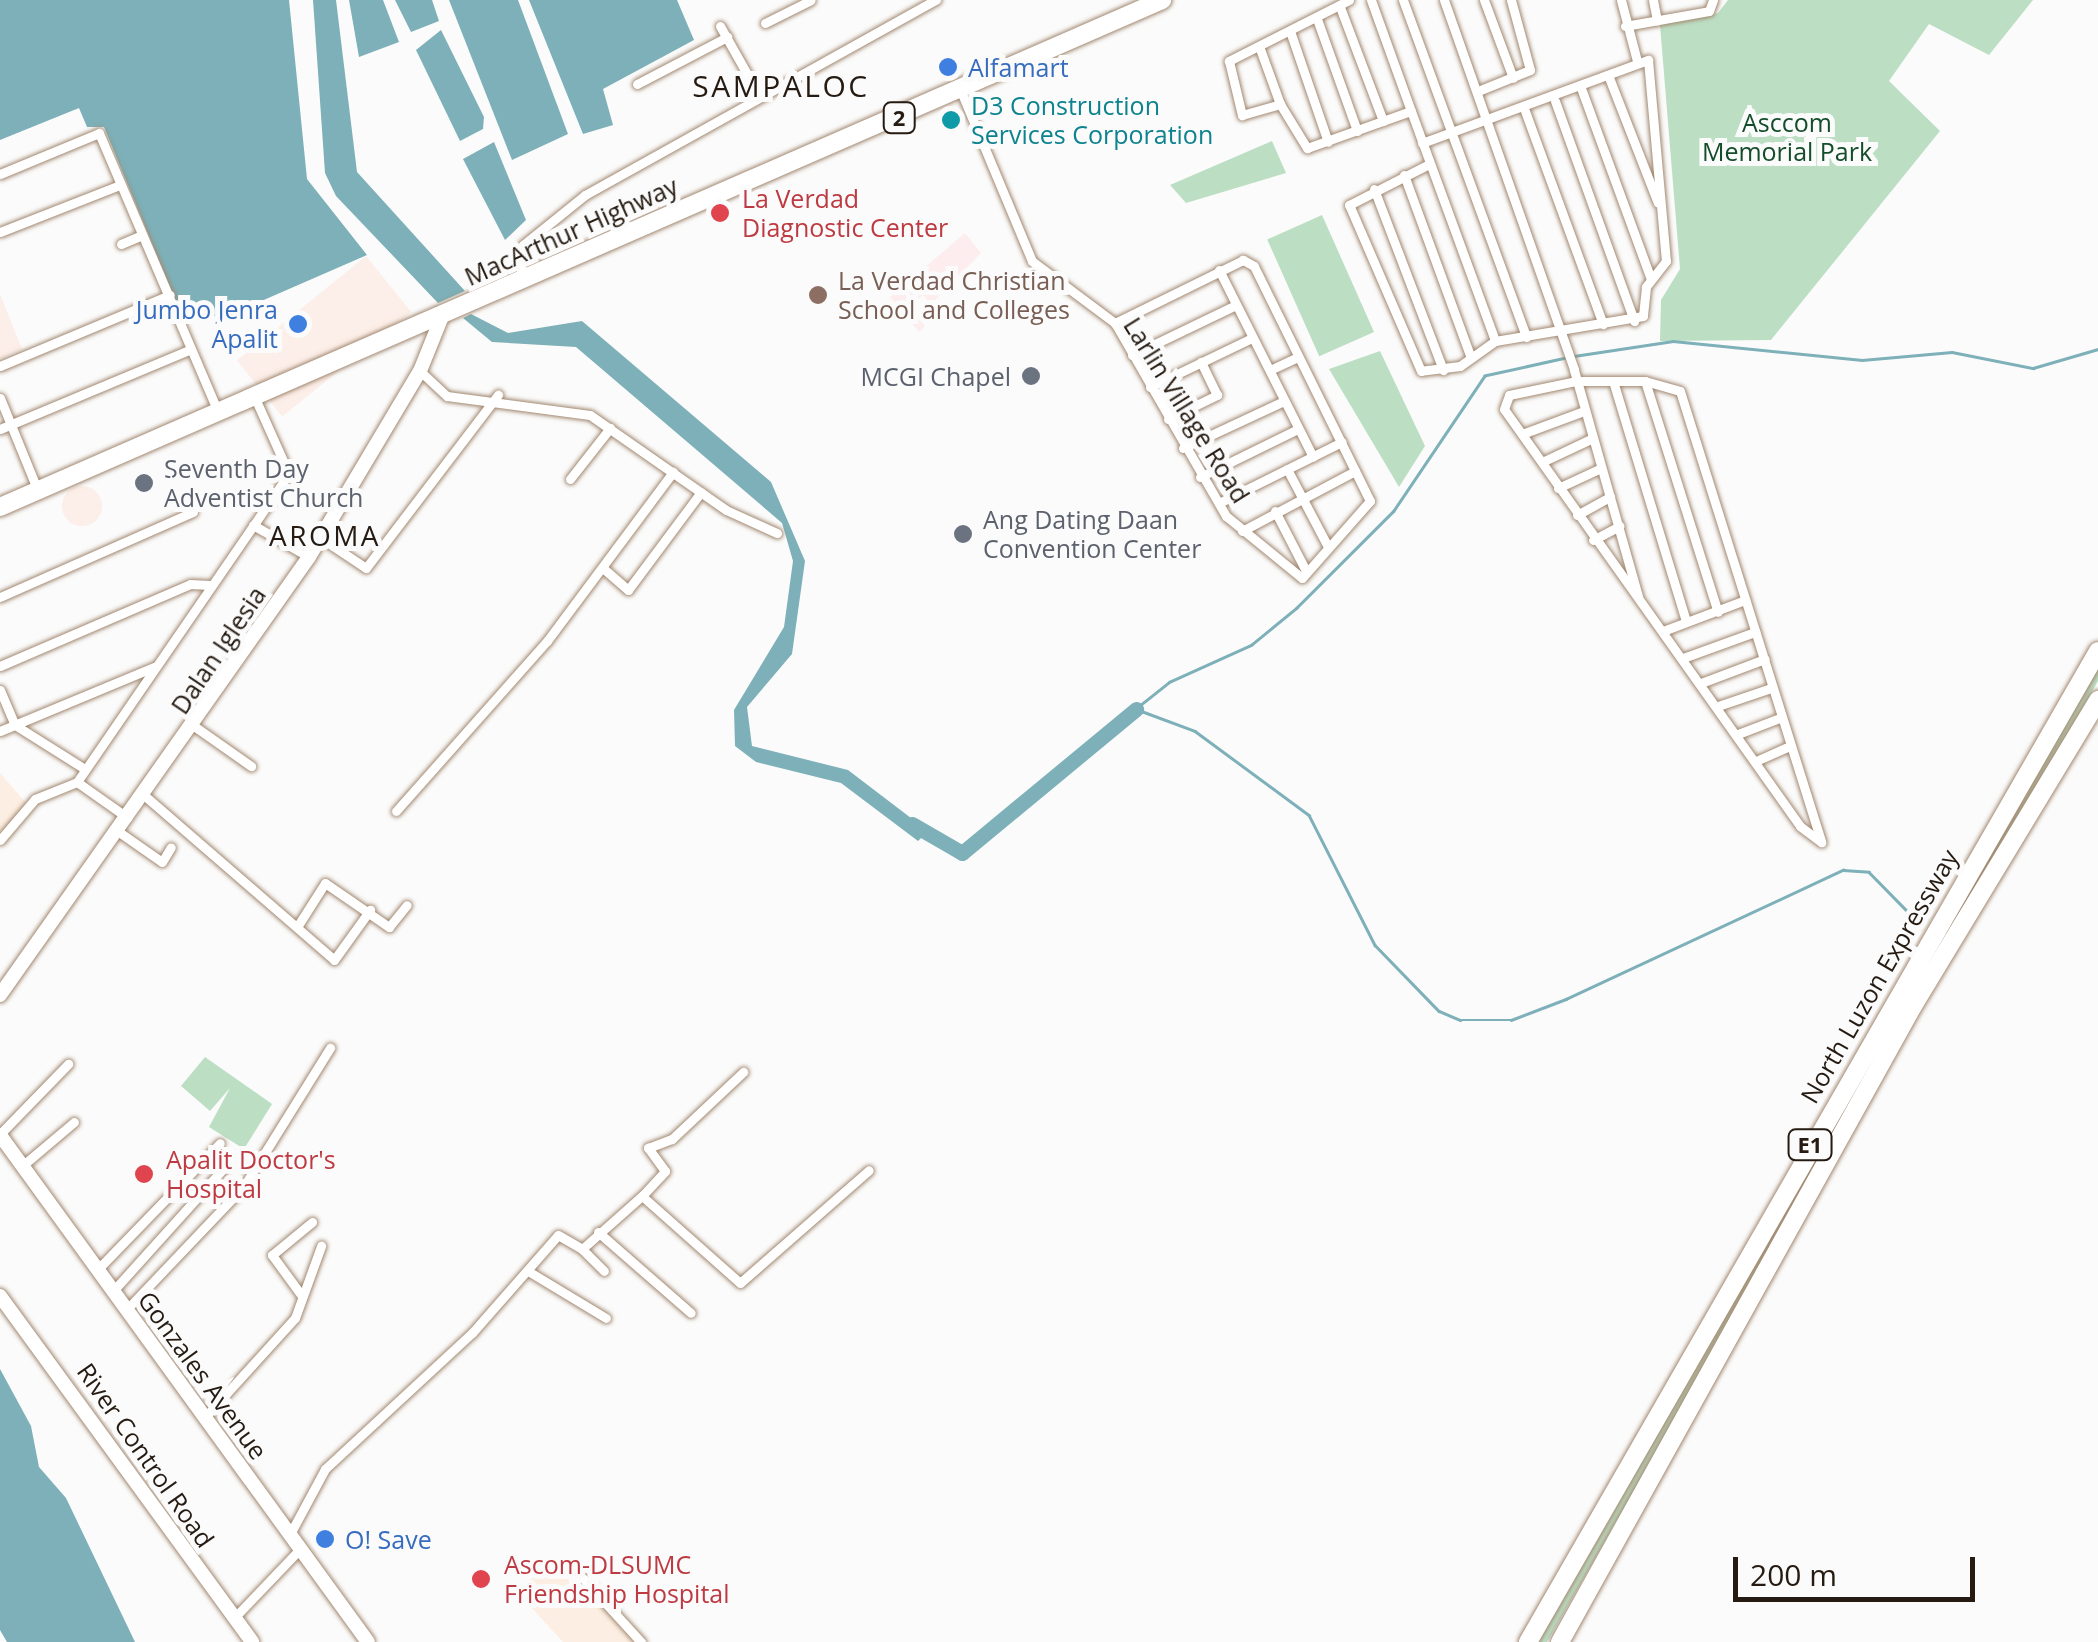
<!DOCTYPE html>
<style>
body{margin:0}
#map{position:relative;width:2098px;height:1642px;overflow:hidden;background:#fbfbfb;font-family:"Open Sans",sans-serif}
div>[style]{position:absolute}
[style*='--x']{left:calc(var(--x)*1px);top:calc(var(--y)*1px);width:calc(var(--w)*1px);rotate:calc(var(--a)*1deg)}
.commercial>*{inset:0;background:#fceee8;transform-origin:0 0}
.round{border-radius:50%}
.built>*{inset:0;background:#fceee2}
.medical>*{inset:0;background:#fdedee}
.green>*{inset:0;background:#bcdfc4;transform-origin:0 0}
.water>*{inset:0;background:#7db0b8}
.stream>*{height:2.5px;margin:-1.25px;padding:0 1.25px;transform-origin:1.25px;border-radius:1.25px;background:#7db0b8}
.river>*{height:15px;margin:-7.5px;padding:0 7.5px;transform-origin:7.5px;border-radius:7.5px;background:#7db0b8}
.roads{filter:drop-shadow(0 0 2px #a28870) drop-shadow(0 0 2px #a28870)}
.street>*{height:9px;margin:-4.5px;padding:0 4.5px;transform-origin:4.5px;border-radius:4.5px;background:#fff}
.secondary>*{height:14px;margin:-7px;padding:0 7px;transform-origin:7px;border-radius:7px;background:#fff}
.highway>*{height:18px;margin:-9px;padding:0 9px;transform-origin:9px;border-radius:9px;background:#fff}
.dots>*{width:28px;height:28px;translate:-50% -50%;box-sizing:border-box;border:5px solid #fbfbfb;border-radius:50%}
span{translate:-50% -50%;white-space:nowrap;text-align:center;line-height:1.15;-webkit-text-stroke:10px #fbfbfb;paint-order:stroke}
.shield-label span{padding:2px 8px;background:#fbfbfb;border:2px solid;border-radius:8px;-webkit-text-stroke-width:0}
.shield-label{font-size:22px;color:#251b12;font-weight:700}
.shop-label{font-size:25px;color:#366cbe}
.left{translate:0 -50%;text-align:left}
.right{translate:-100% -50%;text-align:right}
.culture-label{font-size:25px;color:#0d838f}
.park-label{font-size:25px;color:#134d2a}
.health-label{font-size:25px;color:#be3a42}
.street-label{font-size:25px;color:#251b12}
.education-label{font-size:25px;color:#785e54}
.worship-label{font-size:25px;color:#5b616d}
.neighbourhood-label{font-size:28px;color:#251b12;letter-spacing:2.5px}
.quarter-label{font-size:30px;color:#251b12;letter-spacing:2.5px}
.scale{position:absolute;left:1733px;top:1557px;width:242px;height:45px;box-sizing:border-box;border:5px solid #251b12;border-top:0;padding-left:12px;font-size:30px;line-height:35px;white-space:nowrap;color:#251b12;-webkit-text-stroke:8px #fbfbfb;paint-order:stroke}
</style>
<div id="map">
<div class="commercial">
<i style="left:366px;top:256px;width:72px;height:166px;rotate:51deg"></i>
<i style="clip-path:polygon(0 294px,22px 349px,0 359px)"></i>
<i class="round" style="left:62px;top:486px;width:40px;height:40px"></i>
</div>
<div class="built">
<i style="clip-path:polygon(0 773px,27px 804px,0 838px)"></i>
<i style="clip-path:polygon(554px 1558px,636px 1642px,563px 1642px,517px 1592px)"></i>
</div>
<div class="medical">
<i style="clip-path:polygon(965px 233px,981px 253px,931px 304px,923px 295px,910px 306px,925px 326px,919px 332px,890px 297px)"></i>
</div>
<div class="green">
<i style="clip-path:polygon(1728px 0,2033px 0,1989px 55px,1929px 24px,1889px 81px,1940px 131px,1771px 340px,1660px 341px,1661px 300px,1680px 269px,1660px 25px,1718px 13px)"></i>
<i style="clip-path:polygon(1272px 141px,1286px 173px,1186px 203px,1170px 185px)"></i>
<i style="left:1322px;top:215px;width:128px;height:60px;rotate:66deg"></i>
<i style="clip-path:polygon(1380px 351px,1425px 446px,1399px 487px,1329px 369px)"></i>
<i style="clip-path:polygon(2098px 665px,2098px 681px,1547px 1642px,1539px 1642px)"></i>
<i style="clip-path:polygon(205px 1057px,272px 1104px,244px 1149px,209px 1127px,230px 1088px,210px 1111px,181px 1086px)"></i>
</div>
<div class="water">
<i style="clip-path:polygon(0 0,289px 0,307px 179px,367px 255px,213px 322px,204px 301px,180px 311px,104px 127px,87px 127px,79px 108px,0 140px)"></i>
<i style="clip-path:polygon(313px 0,336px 0,357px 172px,465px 291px,438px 303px,336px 196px,325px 173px)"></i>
<i style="clip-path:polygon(349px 0,383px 0,399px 42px,359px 57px)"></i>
<i style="clip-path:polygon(395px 0,432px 0,439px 21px,411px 32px)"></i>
<i style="clip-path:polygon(449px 0,518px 0,568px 134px,512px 160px)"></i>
<i style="clip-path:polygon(529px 0,677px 0,694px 40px,603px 89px,613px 125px,583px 134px)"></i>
<i style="clip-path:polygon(441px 30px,484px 117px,483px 129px,460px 141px,416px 50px)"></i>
<i style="clip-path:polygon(494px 142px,526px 220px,505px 240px,463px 159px)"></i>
<i style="clip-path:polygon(471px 314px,508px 333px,582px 321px,771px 482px,805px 561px,792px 654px,747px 707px,752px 746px,848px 770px,928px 831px,918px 841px,841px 783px,756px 762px,735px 746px,734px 710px,784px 627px,793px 561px,782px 523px,576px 347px,492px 342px,463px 318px)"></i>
<i style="clip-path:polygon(0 1369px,31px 1426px,39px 1467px,66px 1498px,135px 1642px,7px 1642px,0 1630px)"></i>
</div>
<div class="stream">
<i style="--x:1574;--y:356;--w:100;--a:-8.6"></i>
<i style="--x:1673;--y:341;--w:190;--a:5.7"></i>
<i style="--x:1862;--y:360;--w:90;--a:-5.1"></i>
<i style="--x:1952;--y:352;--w:83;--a:11.2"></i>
<i style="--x:2033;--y:368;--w:68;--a:-16.3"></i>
<i style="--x:1566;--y:358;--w:83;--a:167.5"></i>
<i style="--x:1485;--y:376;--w:163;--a:124"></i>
<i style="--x:1394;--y:511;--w:137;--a:135"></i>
<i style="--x:1297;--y:608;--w:58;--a:140.6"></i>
<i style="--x:1252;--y:645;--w:90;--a:155.7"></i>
<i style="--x:1170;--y:682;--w:43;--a:141.5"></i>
<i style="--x:1136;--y:709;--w:63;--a:20.4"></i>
<i style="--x:1195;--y:731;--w:142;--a:36.4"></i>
<i style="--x:1309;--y:815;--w:146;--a:63.1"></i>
<i style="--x:1375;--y:945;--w:92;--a:45.9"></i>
<i style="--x:1439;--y:1011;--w:23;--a:23"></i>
<i style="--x:1460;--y:1020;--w:51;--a:0"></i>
<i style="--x:1511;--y:1020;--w:59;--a:-20.9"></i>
<i style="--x:1566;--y:999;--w:306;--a:-25"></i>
<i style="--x:1843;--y:870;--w:26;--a:4"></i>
<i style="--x:1869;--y:872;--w:67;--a:45.6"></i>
</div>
<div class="river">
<i style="--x:912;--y:824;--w:58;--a:30.1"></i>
<i style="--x:962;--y:853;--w:226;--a:-39.6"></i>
</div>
<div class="roads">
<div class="street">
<i style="--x:1349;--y:0;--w:135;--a:153.1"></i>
<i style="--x:1229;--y:61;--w:56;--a:76.5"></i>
<i style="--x:1242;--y:115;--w:40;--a:-16"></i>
<i style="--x:1280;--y:104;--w:52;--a:58.5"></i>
<i style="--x:1307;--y:148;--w:110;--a:-19.6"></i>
<i style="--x:1411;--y:111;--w:245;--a:69.9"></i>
<i style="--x:1371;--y:0;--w:118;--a:70.2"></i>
<i style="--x:1403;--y:0;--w:359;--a:69.9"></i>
<i style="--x:1444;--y:0;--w:392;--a:70.6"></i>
<i style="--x:1574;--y:370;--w:235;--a:74.2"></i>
<i style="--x:1484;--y:0;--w:83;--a:69.6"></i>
<i style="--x:1621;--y:0;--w:63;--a:75.3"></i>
<i style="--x:1653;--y:0;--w:21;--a:79"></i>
<i style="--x:1340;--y:7;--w:122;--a:69.3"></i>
<i style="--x:1317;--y:19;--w:119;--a:70.3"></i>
<i style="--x:765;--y:23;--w:51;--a:-26.6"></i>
<i style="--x:720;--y:26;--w:81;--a:60.6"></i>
<i style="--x:1625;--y:26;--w:85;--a:-10.1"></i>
<i style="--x:1709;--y:11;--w:12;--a:-70"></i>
<i style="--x:1290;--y:31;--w:117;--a:71.1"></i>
<i style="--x:1259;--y:46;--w:62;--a:70.1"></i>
<i style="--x:1608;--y:75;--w:137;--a:68.7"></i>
<i style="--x:637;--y:84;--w:102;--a:-27.6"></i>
<i style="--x:1581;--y:88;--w:203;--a:69.9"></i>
<i style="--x:960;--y:89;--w:186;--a:67.3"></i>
<i style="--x:1032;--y:261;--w:104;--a:36.8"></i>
<i style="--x:1115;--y:323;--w:223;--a:60.1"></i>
<i style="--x:1226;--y:516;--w:98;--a:39.2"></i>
<i style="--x:1302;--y:578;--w:103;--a:-48.6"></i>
<i style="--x:1370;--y:501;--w:262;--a:-116.3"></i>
<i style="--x:1254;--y:266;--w:13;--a:-151"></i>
<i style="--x:1243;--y:260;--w:143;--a:153.8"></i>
<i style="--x:1478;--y:91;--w:56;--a:-22"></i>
<i style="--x:1530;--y:70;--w:73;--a:-105.2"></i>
<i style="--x:1555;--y:101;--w:234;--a:70.2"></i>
<i style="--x:1525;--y:111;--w:227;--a:69.9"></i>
<i style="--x:1422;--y:143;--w:241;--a:-20.2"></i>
<i style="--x:1648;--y:60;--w:202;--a:84.9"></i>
<i style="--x:1666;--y:261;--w:33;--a:128"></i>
<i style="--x:1646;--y:287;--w:29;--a:96"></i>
<i style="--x:1643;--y:316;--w:150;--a:170.4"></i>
<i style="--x:1495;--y:341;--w:43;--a:144.5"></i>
<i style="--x:1460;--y:366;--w:39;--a:173"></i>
<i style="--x:1421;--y:371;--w:181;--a:-113.4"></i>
<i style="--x:1349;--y:205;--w:90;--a:-27.1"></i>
<i style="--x:0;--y:174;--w:107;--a:-22.5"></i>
<i style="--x:99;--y:133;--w:306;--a:66.9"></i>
<i style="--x:1404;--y:175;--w:192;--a:69.9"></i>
<i style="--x:1374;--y:189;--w:194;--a:69.1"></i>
<i style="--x:0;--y:232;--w:129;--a:-21.4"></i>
<i style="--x:121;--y:244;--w:23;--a:-23"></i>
<i style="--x:1219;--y:270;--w:209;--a:63.3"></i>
<i style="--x:520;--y:280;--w:35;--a:-85"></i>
<i style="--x:523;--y:245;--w:80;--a:-38.9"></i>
<i style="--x:585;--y:195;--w:402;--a:-29.1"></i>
<i style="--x:1132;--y:355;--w:115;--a:-25.7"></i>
<i style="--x:0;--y:366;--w:184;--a:-22.7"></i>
<i style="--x:1270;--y:370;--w:31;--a:-25"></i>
<i style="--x:420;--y:371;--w:37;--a:43"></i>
<i style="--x:447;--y:396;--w:144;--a:7.6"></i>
<i style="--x:590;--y:415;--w:166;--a:34.9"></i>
<i style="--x:726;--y:510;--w:56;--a:24.3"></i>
<i style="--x:1576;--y:381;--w:69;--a:0"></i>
<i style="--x:1645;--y:381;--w:36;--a:16"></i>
<i style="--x:1680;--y:391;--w:473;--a:72.6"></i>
<i style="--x:1821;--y:842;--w:26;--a:-143"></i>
<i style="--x:1800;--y:826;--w:511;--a:-125.37"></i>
<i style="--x:1504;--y:409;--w:15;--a:-70"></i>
<i style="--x:1509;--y:395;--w:68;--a:-11.8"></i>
<i style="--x:1613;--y:381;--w:251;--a:73.1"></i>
<i style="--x:1645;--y:381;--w:242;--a:72.5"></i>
<i style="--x:1150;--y:387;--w:113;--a:-25.7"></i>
<i style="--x:0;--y:398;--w:100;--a:67.8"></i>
<i style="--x:1168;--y:419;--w:55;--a:-26.1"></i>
<i style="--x:1217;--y:395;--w:37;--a:-116"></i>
<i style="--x:0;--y:429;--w:207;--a:-22.7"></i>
<i style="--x:1522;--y:434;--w:66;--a:-20.4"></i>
<i style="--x:1183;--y:448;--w:111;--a:-25"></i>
<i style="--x:1542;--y:462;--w:56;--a:-25.2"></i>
<i style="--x:1287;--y:469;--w:86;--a:62.2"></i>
<i style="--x:1200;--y:477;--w:109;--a:-26.1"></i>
<i style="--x:570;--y:479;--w:65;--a:-51.9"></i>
<i style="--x:1558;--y:488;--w:47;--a:-24.9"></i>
<i style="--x:1219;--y:503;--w:137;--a:-26.4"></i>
<i style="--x:1275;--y:511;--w:68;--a:62.7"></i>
<i style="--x:1577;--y:515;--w:38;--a:-29"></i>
<i style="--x:253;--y:525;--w:64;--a:29.7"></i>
<i style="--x:1242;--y:531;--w:128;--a:-28"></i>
<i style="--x:321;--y:538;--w:54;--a:33.7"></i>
<i style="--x:366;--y:568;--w:218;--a:-52.7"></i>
<i style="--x:1593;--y:540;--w:30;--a:-28"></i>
<i style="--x:604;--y:569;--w:32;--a:41"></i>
<i style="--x:628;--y:590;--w:122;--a:-53.3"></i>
<i style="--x:0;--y:597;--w:211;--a:-23.8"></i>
<i style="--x:1663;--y:631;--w:88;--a:-20.7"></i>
<i style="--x:1683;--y:658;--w:77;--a:-19.9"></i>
<i style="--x:0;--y:666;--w:207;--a:-23.3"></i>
<i style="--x:190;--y:584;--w:20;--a:3"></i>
<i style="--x:1701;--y:683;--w:68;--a:-20.6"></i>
<i style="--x:0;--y:690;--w:38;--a:67"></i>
<i style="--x:15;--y:725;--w:83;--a:32.2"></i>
<i style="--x:1718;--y:706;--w:56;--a:-18.8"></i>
<i style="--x:194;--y:726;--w:70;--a:35.1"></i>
<i style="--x:0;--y:731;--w:167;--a:-22.6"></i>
<i style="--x:1738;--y:734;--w:47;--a:-21.1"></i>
<i style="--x:1756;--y:761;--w:36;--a:-24"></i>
<i style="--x:77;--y:782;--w:62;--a:35.2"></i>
<i style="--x:145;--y:796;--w:250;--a:40.9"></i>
<i style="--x:334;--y:960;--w:62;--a:-54.2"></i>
<i style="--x:396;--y:811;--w:227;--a:-48.4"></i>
<i style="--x:547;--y:641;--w:211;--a:-53.3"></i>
<i style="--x:119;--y:832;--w:52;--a:34.9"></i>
<i style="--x:162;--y:862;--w:17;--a:-59"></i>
<i style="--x:0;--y:840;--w:54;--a:-49.5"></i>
<i style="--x:35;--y:799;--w:45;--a:-22"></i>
<i style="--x:77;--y:782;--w:374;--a:-55.5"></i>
<i style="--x:289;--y:474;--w:83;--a:-114.1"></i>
<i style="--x:297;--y:927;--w:52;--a:-57.5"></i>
<i style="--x:325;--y:883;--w:78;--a:34.5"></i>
<i style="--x:389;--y:927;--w:28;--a:-51"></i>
<i style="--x:0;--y:1134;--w:98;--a:-45.8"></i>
<i style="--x:22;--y:1166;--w:68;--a:-40.2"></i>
<i style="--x:642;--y:1196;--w:131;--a:41.6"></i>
<i style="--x:740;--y:1283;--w:171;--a:-41.2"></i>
<i style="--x:598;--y:1232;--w:123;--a:41.1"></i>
<i style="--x:582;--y:1249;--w:31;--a:45"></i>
<i style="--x:98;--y:1269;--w:175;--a:-45.9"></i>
<i style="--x:528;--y:1271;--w:91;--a:31.1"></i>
<i style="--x:113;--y:1291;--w:178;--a:-48"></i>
<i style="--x:302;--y:1296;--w:51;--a:-126.2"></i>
<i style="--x:272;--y:1255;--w:52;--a:-39.5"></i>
<i style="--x:127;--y:1309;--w:170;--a:-46.4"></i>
<i style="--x:244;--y:1186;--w:163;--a:-58.1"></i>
<i style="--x:206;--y:1416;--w:132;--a:-47.8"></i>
<i style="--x:295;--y:1318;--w:77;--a:-70.1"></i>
<i style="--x:290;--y:1534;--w:74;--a:-61.7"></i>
<i style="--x:325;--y:1469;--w:200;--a:-42.8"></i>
<i style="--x:472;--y:1333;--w:130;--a:-48.7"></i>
<i style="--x:558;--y:1235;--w:28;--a:30"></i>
<i style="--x:582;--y:1249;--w:80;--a:-41.5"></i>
<i style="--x:642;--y:1196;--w:34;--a:-47"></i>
<i style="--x:665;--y:1171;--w:29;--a:-126"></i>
<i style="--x:648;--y:1148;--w:26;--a:-21"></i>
<i style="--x:672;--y:1139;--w:98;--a:-43.3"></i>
<i style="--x:580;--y:1575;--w:91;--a:47.7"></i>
<i style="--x:234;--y:1618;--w:97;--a:-46.3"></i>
</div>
<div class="secondary">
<i style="--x:0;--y:995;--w:536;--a:-54.8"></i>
<i style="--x:309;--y:557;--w:217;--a:-59.2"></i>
<i style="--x:420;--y:371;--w:61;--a:-68"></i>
<i style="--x:0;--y:1135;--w:626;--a:54.03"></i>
<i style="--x:0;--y:1296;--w:428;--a:53.9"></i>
</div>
<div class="highway">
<i style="--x:0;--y:507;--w:1268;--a:-23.57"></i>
<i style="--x:1528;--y:1642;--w:1143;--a:-60.09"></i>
<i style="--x:1560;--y:1642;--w:727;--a:-60.97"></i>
<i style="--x:1913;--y:1006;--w:358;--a:-58.8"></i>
</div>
</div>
<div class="dots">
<i style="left:948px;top:67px;background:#3f7fe0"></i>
<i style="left:951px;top:120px;background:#0f9aa8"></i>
<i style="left:720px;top:213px;background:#e0444e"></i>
<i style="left:818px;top:295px;background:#8d6e63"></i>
<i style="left:298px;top:324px;background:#3f7fe0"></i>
<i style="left:1031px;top:376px;background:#6b7280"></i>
<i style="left:144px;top:483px;background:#6b7280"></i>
<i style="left:963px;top:534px;background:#6b7280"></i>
<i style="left:144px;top:1174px;background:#e0444e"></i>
<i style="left:325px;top:1539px;background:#3f7fe0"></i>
<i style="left:481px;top:1579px;background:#e0444e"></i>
</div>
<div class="shield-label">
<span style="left:899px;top:118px">2</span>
<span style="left:1810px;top:1145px">E1</span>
</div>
<div class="shop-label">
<span class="left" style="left:968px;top:67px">Alfamart</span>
<span class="right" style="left:278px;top:324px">Jumbo Jenra<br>Apalit</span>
<span class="left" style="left:345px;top:1539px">O! Save</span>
</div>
<div class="culture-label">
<span class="left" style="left:971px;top:120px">D3 Construction<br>Services Corporation</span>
</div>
<div class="park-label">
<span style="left:1787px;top:137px">Asccom<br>Memorial Park</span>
</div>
<div class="health-label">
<span class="left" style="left:742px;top:213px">La Verdad<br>Diagnostic Center</span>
<span class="left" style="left:166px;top:1174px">Apalit Doctor's<br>Hospital</span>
<span class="left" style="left:504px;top:1579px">Ascom-DLSUMC<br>Friendship Hospital</span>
</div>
<div class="street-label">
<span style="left:571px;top:231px;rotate:-24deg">MacArthur Highway</span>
<span style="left:1187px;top:410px;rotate:58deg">Larlin Village Road</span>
<span style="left:218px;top:650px;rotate:-56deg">Dalan Iglesia</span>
<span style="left:1879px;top:976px;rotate:-60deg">North Luzon Expressway</span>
<span style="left:203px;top:1375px;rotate:54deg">Gonzales Avenue</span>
<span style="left:146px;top:1455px;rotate:55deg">River Control Road</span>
</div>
<div class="education-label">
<span class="left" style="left:838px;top:295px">La Verdad Christian<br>School and Colleges</span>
</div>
<div class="worship-label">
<span class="right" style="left:1011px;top:376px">MCGI Chapel</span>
<span class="left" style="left:164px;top:483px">Seventh Day<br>Adventist Church</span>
<span class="left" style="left:983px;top:534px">Ang Dating Daan<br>Convention Center</span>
</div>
<div class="neighbourhood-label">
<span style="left:325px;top:535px">AROMA</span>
</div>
<div class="quarter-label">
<span style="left:781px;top:86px">SAMPALOC</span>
</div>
<div class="scale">200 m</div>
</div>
